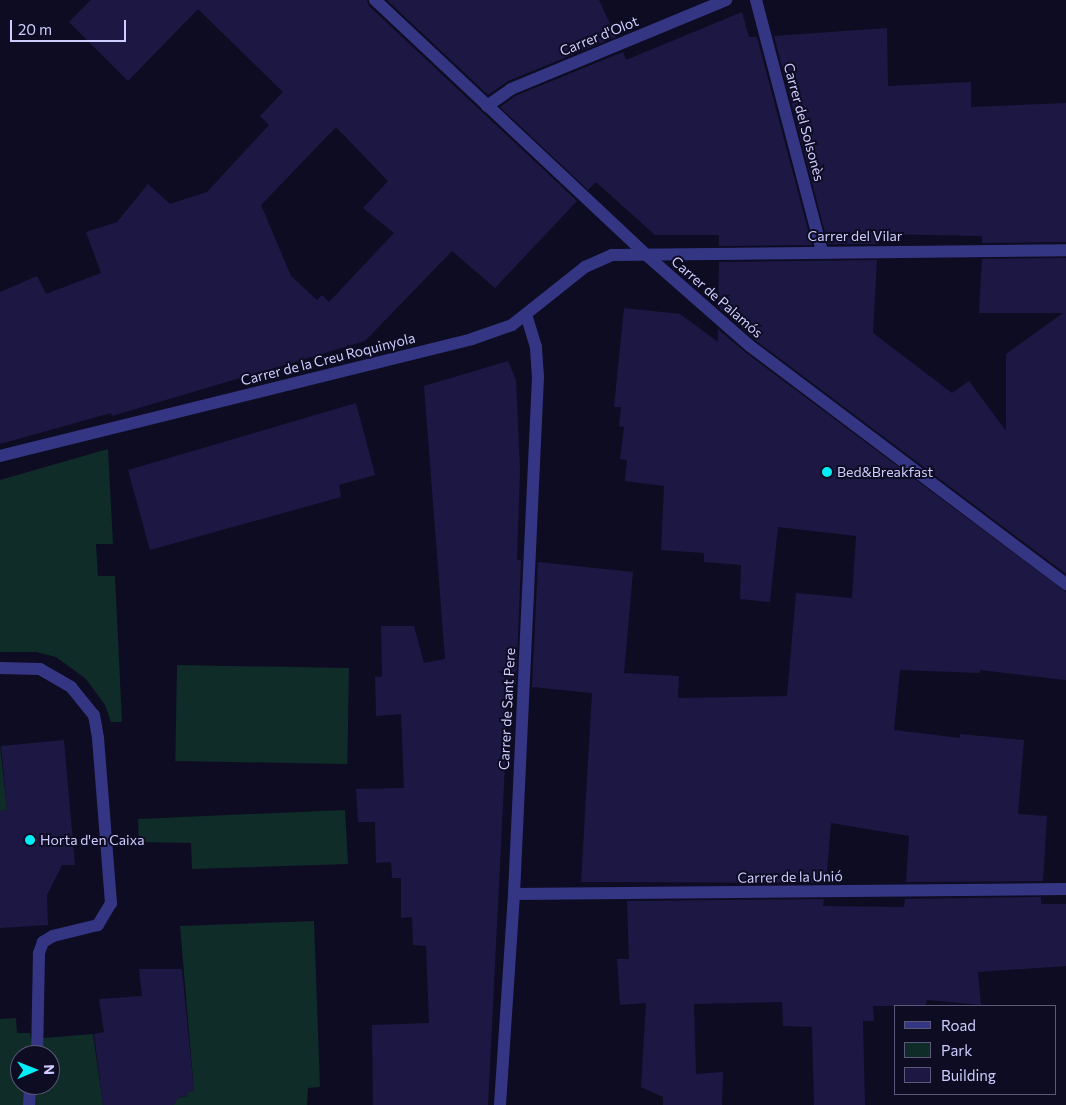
<!DOCTYPE html>
<meta charset="utf-8">
<style>
body{margin:0}
#map{position:relative;width:1066px;height:1105px;overflow:hidden;background:#0e0c22;font-family:Commissioner,sans-serif}
div>[style]{position:absolute}
.green>*{inset:0;background:#0f2c29;transform-origin:0 0}
.building>*{inset:0;background:#1d1744}
.minor>*{height:12px;margin:-6px;padding:0 6px;transform-origin:6px;border-radius:6px;background:#343684}
.dots>*{width:14px;height:14px;translate:-50% -50%;box-sizing:border-box;border:2px solid #0e0c22;border-radius:50%}
span{translate:-50% -50%;white-space:nowrap;text-align:center;line-height:1.15;-webkit-text-stroke:4px #0e0c22;paint-order:stroke}
.street-label{font-size:14px;color:#cfcdff}
.poi-label{font-size:14px;color:#cfcdff}
.left{translate:0 -50%;text-align:left}
.legend{position:absolute;left:894px;top:1005px;width:162px;height:90px;box-sizing:border-box;background:#0e0c22;border:1px solid #5b597a;margin:0;padding:6px 9px;list-style:none;font-size:15px;color:#cfcdff}
.legend li{display:flex;align-items:center;gap:10px;height:25px}
.legend b{width:25px;border:1px solid #5b597a}
.north{position:absolute;left:10px;top:1045px;width:50px;height:50px;box-sizing:border-box;background:#0e0c22;border:1px solid #5b597a;border-radius:50%;rotate:89deg;font-size:14px;font-weight:700;line-height:20px;text-align:center;color:#cfcdff}
.north::after{content:'';display:block;margin:auto;width:18px;height:22px;background:#00eef8;clip-path:polygon(50% 0,100% 100%,50% 72%,0 100%)}
.scale{position:absolute;left:10px;top:20px;width:116px;height:22px;box-sizing:border-box;border:2px solid #cfcdff;border-top:0;padding-left:6px;font-size:15px;line-height:18px;white-space:nowrap;color:#cfcdff;-webkit-text-stroke:4px #0e0c22;paint-order:stroke}
</style>
<div id="map">
<div class="green">
<div style="clip-path:polygon(108px 449px,113px 544px,96px 544px,98px 576px,115px 576px,122px 722px,111px 722px,105px 705px,86px 679px,56px 657px,36px 652px,0 652px,0 480px)"></div>
<div style="left:177px;top:665px;width:172px;height:96px;rotate:1deg"></div>
<div style="clip-path:polygon(0 746px,7px 810px,0 811px)"></div>
<div style="clip-path:polygon(345px 810px,348px 864px,192px 869px,191px 843px,139px 842px,138px 819px)"></div>
<div style="clip-path:polygon(314px 921px,320px 1087px,308px 1088px,307px 1105px,173px 1105px,177px 1098px,187px 1096px,187px 1092px,194px 1091px,180px 926px)"></div>
<div style="clip-path:polygon(evenodd,16px 1018px,17px 1033px,30px 1033px,31px 1039px,93px 1034px,103px 1105px,0 1105px,0 1019px,16px 1018px,20px 1055px,50px 1055px,50px 1085px,20px 1085px,20px 1055px)"></div>
</div>
<div class="building">
<div style="clip-path:polygon(evenodd,91px 0,367px 0,369px 6px,577px 201px,495px 288px,452px 251px,365px 341px,112px 416px,111px 413px,0 444px,0 292px,37px 276px,46px 294px,101px 273px,86px 232px,117px 222px,148px 184px,170px 204px,207px 192px,269px 125px,260px 116px,283px 92px,198px 9px,128px 81px,69px 22px,91px 0,336px 127px,388px 181px,363px 208px,394px 233px,329px 302px,322px 295px,317px 300px,291px 276px,261px 205px,336px 127px)"></div>
<div style="clip-path:polygon(387px 0,599px 0,616px 37px,508px 81px,488px 95px)"></div>
<div style="clip-path:polygon(742px 12px,749px 37px,757px 37px,812px 245px,719px 246px,719px 235px,655px 235px,596px 182px,588px 190px,500px 107px,515px 96px,623px 52px,626px 60px)"></div>
<div style="clip-path:polygon(887px 28px,888px 86px,971px 82px,971px 107px,1066px 103px,1066px 242px,982px 243px,982px 236px,879px 234px,878px 244px,828px 244px,774px 36px)"></div>
<div style="clip-path:polygon(1066px 258px,1066px 574px,755px 340px,718px 307px,719px 262px,877px 260px,873px 333px,952px 393px,969px 381px,1006px 431px,1006px 354px,1063px 313px,979px 313px,982px 259px)"></div>
<div style="clip-path:polygon(624px 308px,680px 314px,718px 342px,718px 329px,745px 352px,1066px 592px,1066px 680px,980px 670px,980px 673px,900px 670px,894px 730px,960px 738px,960px 734px,1024px 740px,1018px 814px,1047px 816px,1043px 881px,906px 882px,909px 836px,831px 823px,826px 883px,581px 882px,592px 693px,532px 687px,538px 562px,633px 572px,624px 673px,679px 676px,678px 698px,787px 696px,796px 593px,852px 598px,856px 536px,778px 527px,770px 602px,740px 599px,741px 565px,704px 562px,704px 553px,661px 550px,664px 486px,625px 481px,627px 460px,620px 459px,624px 427px,619px 426px,621px 407px,614px 407px)"></div>
<div style="clip-path:polygon(508px 361px,516px 380px,520px 470px,517px 560px,521px 560px,516px 685px,509px 685px,488px 1105px,373px 1105px,372px 1025px,429px 1023px,426px 946px,413px 945px,412px 917px,401px 918px,401px 878px,392px 878px,391px 862px,376px 863px,375px 822px,358px 822px,356px 789px,404px 788px,401px 714px,376px 716px,375px 677px,382px 677px,381px 626px,414px 626px,424px 663px,445px 659px,424px 386px)"></div>
<div style="clip-path:polygon(356px 403px,375px 475px,339px 485px,341px 497px,150px 550px,128px 470px)"></div>
<div style="clip-path:polygon(64px 740px,75px 865px,62px 865px,47px 895px,48px 925px,0 928px,0 811px,7px 810px,1px 746px)"></div>
<div style="clip-path:polygon(1041px 897px,1041px 904px,1066px 904px,1066px 966px,978px 972px,981px 1005px,927px 1000px,925px 1006px,873px 1006px,874px 1021px,863px 1021px,865px 1105px,814px 1105px,812px 1027px,783px 1026px,782px 1002px,694px 1004px,696px 1074px,723px 1072px,722px 1105px,663px 1105px,663px 1097px,641px 1087px,646px 1003px,620px 1005px,617px 959px,629px 959px,627px 901px,824px 899px,823px 906px,904px 907px,905px 899px)"></div>
<div style="clip-path:polygon(139px 969px,182px 969px,194px 1091px,187px 1092px,188px 1096px,179px 1097px,173px 1105px,103px 1105px,94px 1034px,104px 1032px,99px 999px,142px 996px)"></div>
</div>
<div class="minor">
<div style="left:375px;top:0;width:369px;rotate:43.2deg"></div>
<div style="left:644px;top:253px;width:141px;rotate:41.3deg"></div>
<div style="left:750px;top:346px;width:396px;rotate:37deg"></div>
<div style="left:756px;top:0;width:260px;rotate:75.3deg"></div>
<div style="left:487px;top:106px;width:29px;rotate:-35deg"></div>
<div style="left:511px;top:89px;width:233px;rotate:-22.5deg"></div>
<div style="left:0;top:456px;width:486px;rotate:-13.9deg"></div>
<div style="left:472px;top:339px;width:42px;rotate:-19.3deg"></div>
<div style="left:512px;top:325px;width:93px;rotate:-38.5deg"></div>
<div style="left:585px;top:267px;width:30px;rotate:-24deg"></div>
<div style="left:612px;top:255px;width:454px;rotate:-0.6deg"></div>
<div style="left:0;top:668px;width:40px;rotate:1.4deg"></div>
<div style="left:40px;top:669px;width:36px;rotate:30deg"></div>
<div style="left:71px;top:687px;width:36px;rotate:51deg"></div>
<div style="left:94px;top:715px;width:23px;rotate:80deg"></div>
<div style="left:98px;top:738px;width:166px;rotate:85.5deg"></div>
<div style="left:111px;top:903px;width:26px;rotate:121deg"></div>
<div style="left:98px;top:925px;width:46px;rotate:166.3deg"></div>
<div style="left:53px;top:936px;width:12px;rotate:149deg"></div>
<div style="left:43px;top:942px;width:12px;rotate:110deg"></div>
<div style="left:39px;top:953px;width:102px;rotate:91.1deg"></div>
<div style="left:514px;top:894px;width:552px;rotate:-0.52deg"></div>
<div style="left:29px;top:1105px;width:20px;rotate:-87deg"></div>
<div style="left:500px;top:1105px;width:211px;rotate:-86.2deg"></div>
<div style="left:514px;top:894px;width:518px;rotate:-87.34deg"></div>
<div style="left:538px;top:377px;width:30px;rotate:-94deg"></div>
<div style="left:536px;top:347px;width:34px;rotate:-107deg"></div>
</div>
<div class="dots">
<div style="left:827px;top:472px;background:#00eef8"></div>
<div style="left:30px;top:840px;background:#00eef8"></div>
</div>
<div class="street-label">
<span style="left:599px;top:36px;rotate:-22deg">Carrer d'Olot</span>
<span style="left:804px;top:122px;rotate:75deg">Carrer del Solsonès</span>
<span style="left:855px;top:236px">Carrer del Vilar</span>
<span style="left:717px;top:297px;rotate:41deg">Carrer de Palamós</span>
<span style="left:328px;top:359px;rotate:-14deg">Carrer de la Creu Roquinyola</span>
<span style="left:507px;top:709px;rotate:-87deg">Carrer de Sant Pere</span>
<span style="left:790px;top:877px;rotate:-1deg">Carrer de la Unió</span>
</div>
<div class="poi-label">
<span class="left" style="left:837px;top:472px">Bed&amp;Breakfast</span>
<span class="left" style="left:40px;top:840px">Horta d'en Caixa</span>
</div>
<ul class="legend">
<li><b style="height:6px;background:#343684"></b>Road</li>
<li><b style="height:14px;background:#0f2c29"></b>Park</li>
<li><b style="height:14px;background:#1d1744"></b>Building</li>
</ul>
<div class="north">N</div>
<div class="scale">20 m</div>
</div>
